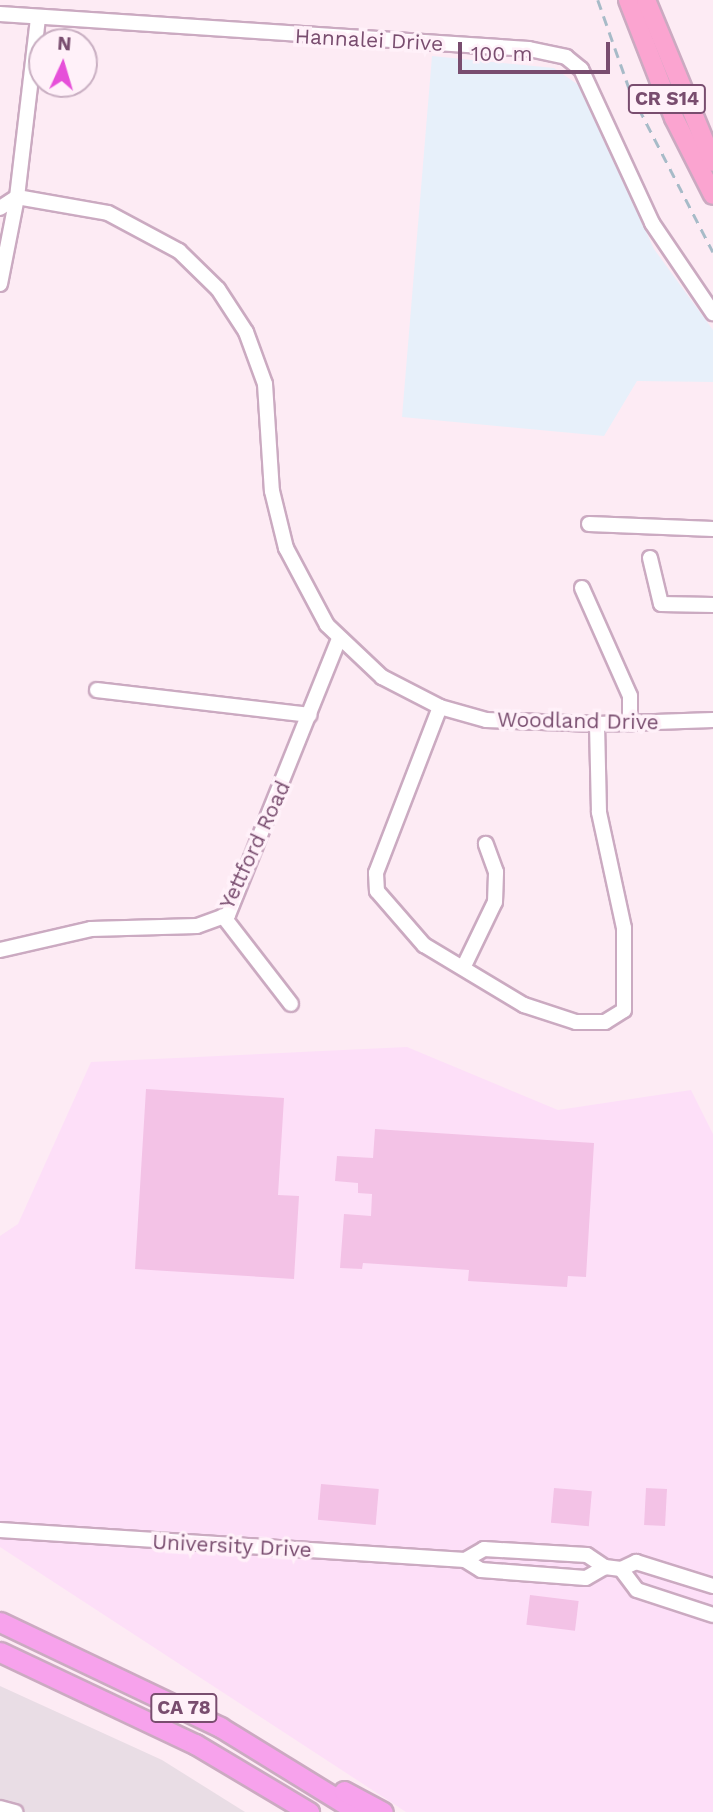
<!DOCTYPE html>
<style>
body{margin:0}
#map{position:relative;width:713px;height:1812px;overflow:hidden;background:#fdebf4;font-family:"Work Sans",sans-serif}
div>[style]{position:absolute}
.commercial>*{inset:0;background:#fddff8}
.industrial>*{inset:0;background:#e9dde5}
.education>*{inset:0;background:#e7f0fa}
.building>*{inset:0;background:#f3c2e6;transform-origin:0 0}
.roads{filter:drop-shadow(2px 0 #cbaac1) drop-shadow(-2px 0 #cbaac1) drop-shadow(0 2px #cbaac1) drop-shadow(0 -2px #cbaac1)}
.minor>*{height:14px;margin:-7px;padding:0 7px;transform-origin:7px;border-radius:7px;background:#fff}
.major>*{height:18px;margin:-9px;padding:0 9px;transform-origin:9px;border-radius:9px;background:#fba4d0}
.highway>*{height:19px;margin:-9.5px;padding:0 9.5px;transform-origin:9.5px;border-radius:9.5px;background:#f7a2ec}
.rail>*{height:2.5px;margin-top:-1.25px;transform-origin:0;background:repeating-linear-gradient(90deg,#a7bbc8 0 10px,transparent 0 17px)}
span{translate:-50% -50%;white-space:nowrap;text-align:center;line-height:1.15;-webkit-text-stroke:7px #fff1f9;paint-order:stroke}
.shield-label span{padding:2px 5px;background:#fff1f9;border:2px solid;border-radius:5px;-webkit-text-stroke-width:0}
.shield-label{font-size:19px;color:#794d6f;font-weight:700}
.street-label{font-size:21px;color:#794d6f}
.north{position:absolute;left:28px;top:28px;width:70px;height:70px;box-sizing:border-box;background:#fff1f9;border:2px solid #c9afc2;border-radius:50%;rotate:4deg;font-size:19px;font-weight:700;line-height:28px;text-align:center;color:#794d6f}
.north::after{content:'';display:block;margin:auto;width:24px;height:32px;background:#e650d9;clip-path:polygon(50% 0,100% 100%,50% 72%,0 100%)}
.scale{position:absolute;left:458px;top:42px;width:152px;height:32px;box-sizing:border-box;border:4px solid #794d6f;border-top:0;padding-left:9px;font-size:21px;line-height:24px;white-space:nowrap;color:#794d6f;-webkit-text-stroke:5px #fff1f9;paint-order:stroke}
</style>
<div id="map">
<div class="commercial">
<div style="clip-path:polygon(407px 1047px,558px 1110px,691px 1090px,713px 1134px,713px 1812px,406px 1812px,0 1547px,0 1236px,18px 1224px,91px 1062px)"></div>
</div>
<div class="industrial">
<div style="clip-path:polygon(0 1686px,162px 1760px,245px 1812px,0 1812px)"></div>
</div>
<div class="education">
<div style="clip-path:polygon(432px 56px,554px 68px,580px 86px,654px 249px,713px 330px,713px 382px,637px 381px,604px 436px,402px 417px)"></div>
</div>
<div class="building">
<div style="clip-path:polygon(146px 1089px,284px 1098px,278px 1195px,299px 1196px,294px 1279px,135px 1269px)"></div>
<div style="clip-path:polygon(375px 1129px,594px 1143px,586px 1277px,568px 1276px,567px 1287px,468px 1281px,469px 1270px,363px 1263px,362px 1269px,340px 1268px,344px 1214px,371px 1216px,372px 1194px,358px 1193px,358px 1183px,335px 1181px,337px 1156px,373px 1158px)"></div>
<div style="left:321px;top:1484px;width:58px;height:36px;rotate:5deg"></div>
<div style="left:554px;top:1488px;width:38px;height:35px;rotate:5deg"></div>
<div style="left:646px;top:1488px;width:21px;height:37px;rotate:3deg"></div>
<div style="left:530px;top:1595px;width:49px;height:30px;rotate:7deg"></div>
</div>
<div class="roads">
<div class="minor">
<div style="left:0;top:14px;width:530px;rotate:3.79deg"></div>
<div style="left:529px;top:49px;width:38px;rotate:12deg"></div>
<div style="left:566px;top:57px;width:19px;rotate:39deg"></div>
<div style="left:581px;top:69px;width:170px;rotate:65.2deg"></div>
<div style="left:652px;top:223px;width:109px;rotate:55.9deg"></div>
<div style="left:0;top:208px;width:20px;rotate:-33deg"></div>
<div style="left:17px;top:197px;width:92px;rotate:10deg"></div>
<div style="left:108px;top:213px;width:81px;rotate:28.2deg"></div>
<div style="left:179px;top:251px;width:54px;rotate:44.3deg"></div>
<div style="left:218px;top:289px;width:51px;rotate:56.9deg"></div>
<div style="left:246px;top:332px;width:55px;rotate:69.9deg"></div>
<div style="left:265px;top:384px;width:107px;rotate:86.3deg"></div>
<div style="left:272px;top:491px;width:59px;rotate:76.2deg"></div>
<div style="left:286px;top:548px;width:87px;rotate:62deg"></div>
<div style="left:327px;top:625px;width:76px;rotate:43.4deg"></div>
<div style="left:382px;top:677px;width:65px;rotate:27.3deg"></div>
<div style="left:440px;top:707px;width:48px;rotate:15.8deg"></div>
<div style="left:486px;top:720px;width:111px;rotate:2.1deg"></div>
<div style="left:597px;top:724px;width:116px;rotate:-2deg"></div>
<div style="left:0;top:284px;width:89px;rotate:-78.9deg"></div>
<div style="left:17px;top:197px;width:181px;rotate:-83.3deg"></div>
<div style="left:589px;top:524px;width:124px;rotate:2.3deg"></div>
<div style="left:650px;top:558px;width:47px;rotate:76.6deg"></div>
<div style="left:661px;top:604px;width:52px;rotate:1.1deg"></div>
<div style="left:582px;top:588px;width:118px;rotate:66deg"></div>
<div style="left:630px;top:696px;width:28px;rotate:90deg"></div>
<div style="left:97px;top:690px;width:214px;rotate:6.7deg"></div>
<div style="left:440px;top:707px;width:178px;rotate:111.1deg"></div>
<div style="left:376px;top:873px;width:18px;rotate:87deg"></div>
<div style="left:377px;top:891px;width:72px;rotate:49deg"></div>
<div style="left:424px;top:945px;width:117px;rotate:31deg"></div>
<div style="left:524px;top:1005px;width:55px;rotate:18.1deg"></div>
<div style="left:576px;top:1022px;width:29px"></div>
<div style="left:605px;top:1022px;width:22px;rotate:-32deg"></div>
<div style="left:624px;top:1010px;width:82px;rotate:-90deg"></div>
<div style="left:624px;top:928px;width:119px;rotate:-102.2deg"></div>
<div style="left:599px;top:812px;width:88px;rotate:-91.3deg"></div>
<div style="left:223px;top:916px;width:111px;rotate:52.3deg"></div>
<div style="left:0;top:950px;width:93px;rotate:-13deg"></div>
<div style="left:91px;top:929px;width:106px;rotate:-1.6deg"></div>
<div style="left:197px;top:926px;width:33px;rotate:-20deg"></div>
<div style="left:228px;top:915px;width:297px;rotate:-68.1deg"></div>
<div style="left:464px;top:966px;width:71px;rotate:-64.2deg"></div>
<div style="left:495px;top:902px;width:30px;rotate:-88deg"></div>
<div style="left:496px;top:872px;width:30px;rotate:-110deg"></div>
<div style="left:0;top:1530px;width:466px;rotate:3.7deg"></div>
<div style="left:465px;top:1560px;width:19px;rotate:32deg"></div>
<div style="left:481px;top:1570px;width:105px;rotate:4.4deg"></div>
<div style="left:586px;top:1578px;width:22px;rotate:-30deg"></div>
<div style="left:465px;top:1560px;width:22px;rotate:-30deg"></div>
<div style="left:484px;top:1549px;width:103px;rotate:3.3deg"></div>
<div style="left:587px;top:1555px;width:22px;rotate:34deg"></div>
<div style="left:605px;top:1567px;width:16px;rotate:7deg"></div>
<div style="left:621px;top:1569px;width:17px;rotate:-25deg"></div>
<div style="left:636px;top:1562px;width:81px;rotate:17.3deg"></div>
<div style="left:621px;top:1569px;width:26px;rotate:53deg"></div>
<div style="left:637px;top:1590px;width:80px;rotate:18.2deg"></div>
<div style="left:0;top:1808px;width:16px;rotate:15deg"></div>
</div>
<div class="major">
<div style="left:628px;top:0;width:127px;rotate:68.7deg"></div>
<div style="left:674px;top:118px;width:86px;rotate:63.1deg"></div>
<div style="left:646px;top:0;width:175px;rotate:67.5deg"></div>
</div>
<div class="highway">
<div style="left:0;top:1622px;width:244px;rotate:25.5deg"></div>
<div style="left:220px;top:1727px;width:162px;rotate:31.6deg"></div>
<div style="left:0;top:1652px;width:216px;rotate:25.3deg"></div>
<div style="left:195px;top:1744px;width:133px;rotate:30.8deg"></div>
<div style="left:344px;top:1791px;width:44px;rotate:28.3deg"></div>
</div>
</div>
<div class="rail">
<div style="left:598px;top:0;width:99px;rotate:70.5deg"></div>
<div style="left:631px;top:93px;width:179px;rotate:62.7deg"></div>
</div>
<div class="shield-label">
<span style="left:667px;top:99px">CR S14</span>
<span style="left:184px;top:1708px">CA 78</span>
</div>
<div class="street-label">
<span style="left:369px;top:40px;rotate:3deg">Hannalei Drive</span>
<span style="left:578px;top:721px;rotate:1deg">Woodland Drive</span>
<span style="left:255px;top:845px;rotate:-65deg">Yettford Road</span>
<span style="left:232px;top:1546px;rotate:3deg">University Drive</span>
</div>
<div class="north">N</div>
<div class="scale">100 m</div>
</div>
